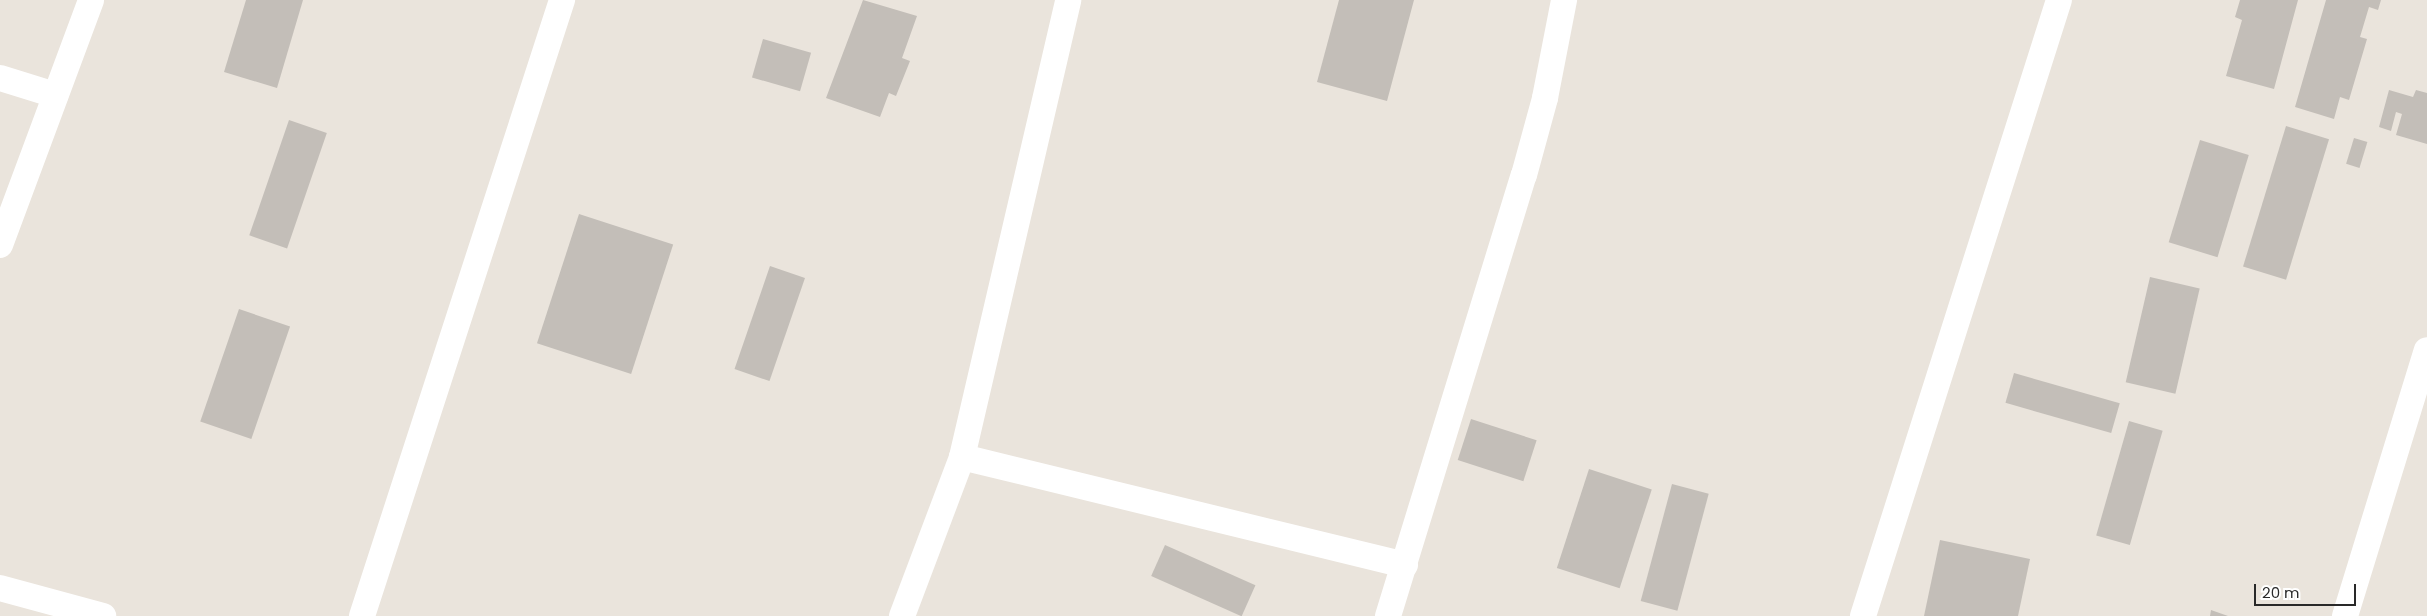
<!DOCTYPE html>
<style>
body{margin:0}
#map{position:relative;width:2427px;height:616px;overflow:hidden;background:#eae4dc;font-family:Poppins,sans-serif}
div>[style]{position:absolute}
.building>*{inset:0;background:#c3beb8;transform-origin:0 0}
.minor>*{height:26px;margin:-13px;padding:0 13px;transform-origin:13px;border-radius:13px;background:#fff}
span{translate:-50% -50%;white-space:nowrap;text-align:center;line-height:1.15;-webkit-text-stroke:4.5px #fff;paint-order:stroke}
.scale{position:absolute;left:2254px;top:584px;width:102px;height:22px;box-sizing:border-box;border:2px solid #292929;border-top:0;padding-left:6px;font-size:15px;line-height:18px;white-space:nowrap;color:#292929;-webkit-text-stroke:4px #fff;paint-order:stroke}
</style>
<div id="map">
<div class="building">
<div style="clip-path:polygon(246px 0,303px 0,277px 88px,224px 72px)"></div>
<div style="clip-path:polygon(863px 0,917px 16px,902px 58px,910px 61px,896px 96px,889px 93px,880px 117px,826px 98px)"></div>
<div style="clip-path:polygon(1339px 0,1414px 0,1387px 101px,1317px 82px)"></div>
<div style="clip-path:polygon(2240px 0,2298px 0,2274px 89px,2226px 76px,2242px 20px,2235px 17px)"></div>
<div style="clip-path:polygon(2326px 0,2381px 0,2378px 10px,2369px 7px,2360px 37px,2367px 39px,2349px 100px,2340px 97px,2334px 119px,2295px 107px)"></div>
<div style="left:763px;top:39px;width:50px;height:40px;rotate:16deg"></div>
<div style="clip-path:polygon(2389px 90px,2413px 97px,2416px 90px,2427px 93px,2427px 144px,2396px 135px,2402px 114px,2396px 112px,2391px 131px,2379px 127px)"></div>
<div style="left:289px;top:120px;width:40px;height:122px;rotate:19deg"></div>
<div style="left:2286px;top:126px;width:45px;height:147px;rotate:17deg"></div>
<div style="left:2354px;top:138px;width:14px;height:27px;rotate:17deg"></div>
<div style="left:2200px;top:140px;width:51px;height:107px;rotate:17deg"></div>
<div style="left:579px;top:214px;width:99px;height:136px;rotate:18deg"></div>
<div style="left:770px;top:266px;width:37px;height:109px;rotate:19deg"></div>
<div style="left:2150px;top:277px;width:51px;height:108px;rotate:13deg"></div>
<div style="left:239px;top:309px;width:54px;height:119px;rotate:19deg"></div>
<div style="left:2014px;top:373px;width:110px;height:31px;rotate:16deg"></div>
<div style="left:1471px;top:419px;width:69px;height:43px;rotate:18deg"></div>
<div style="left:2129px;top:421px;width:35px;height:119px;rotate:16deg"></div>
<div style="left:1589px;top:469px;width:66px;height:104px;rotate:18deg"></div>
<div style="left:1672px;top:484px;width:38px;height:121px;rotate:15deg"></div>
<div style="clip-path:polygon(1940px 540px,2030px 559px,2018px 616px,1924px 616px)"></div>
<div style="left:1165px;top:545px;width:99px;height:34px;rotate:24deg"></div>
<div style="clip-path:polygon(2211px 610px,2228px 616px,2210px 616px)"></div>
</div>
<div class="minor">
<div style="left:0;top:78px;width:58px;rotate:17.2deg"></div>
<div style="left:0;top:245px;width:261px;rotate:-69.6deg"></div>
<div style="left:962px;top:457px;width:456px;rotate:13.7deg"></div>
<div style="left:0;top:588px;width:107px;rotate:15.2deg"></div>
<div style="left:362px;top:616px;width:648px;rotate:-72.01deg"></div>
<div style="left:902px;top:616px;width:170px;rotate:-69.3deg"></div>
<div style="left:962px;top:457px;width:469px;rotate:-76.9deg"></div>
<div style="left:1388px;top:616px;width:461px;rotate:-72.9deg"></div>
<div style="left:1524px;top:175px;width:80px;rotate:-74.7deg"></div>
<div style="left:1545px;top:98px;width:100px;rotate:-79deg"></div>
<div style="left:1863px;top:616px;width:646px;rotate:-72.35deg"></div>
<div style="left:2345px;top:616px;width:278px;rotate:-72.9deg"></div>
</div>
<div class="scale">20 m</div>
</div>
